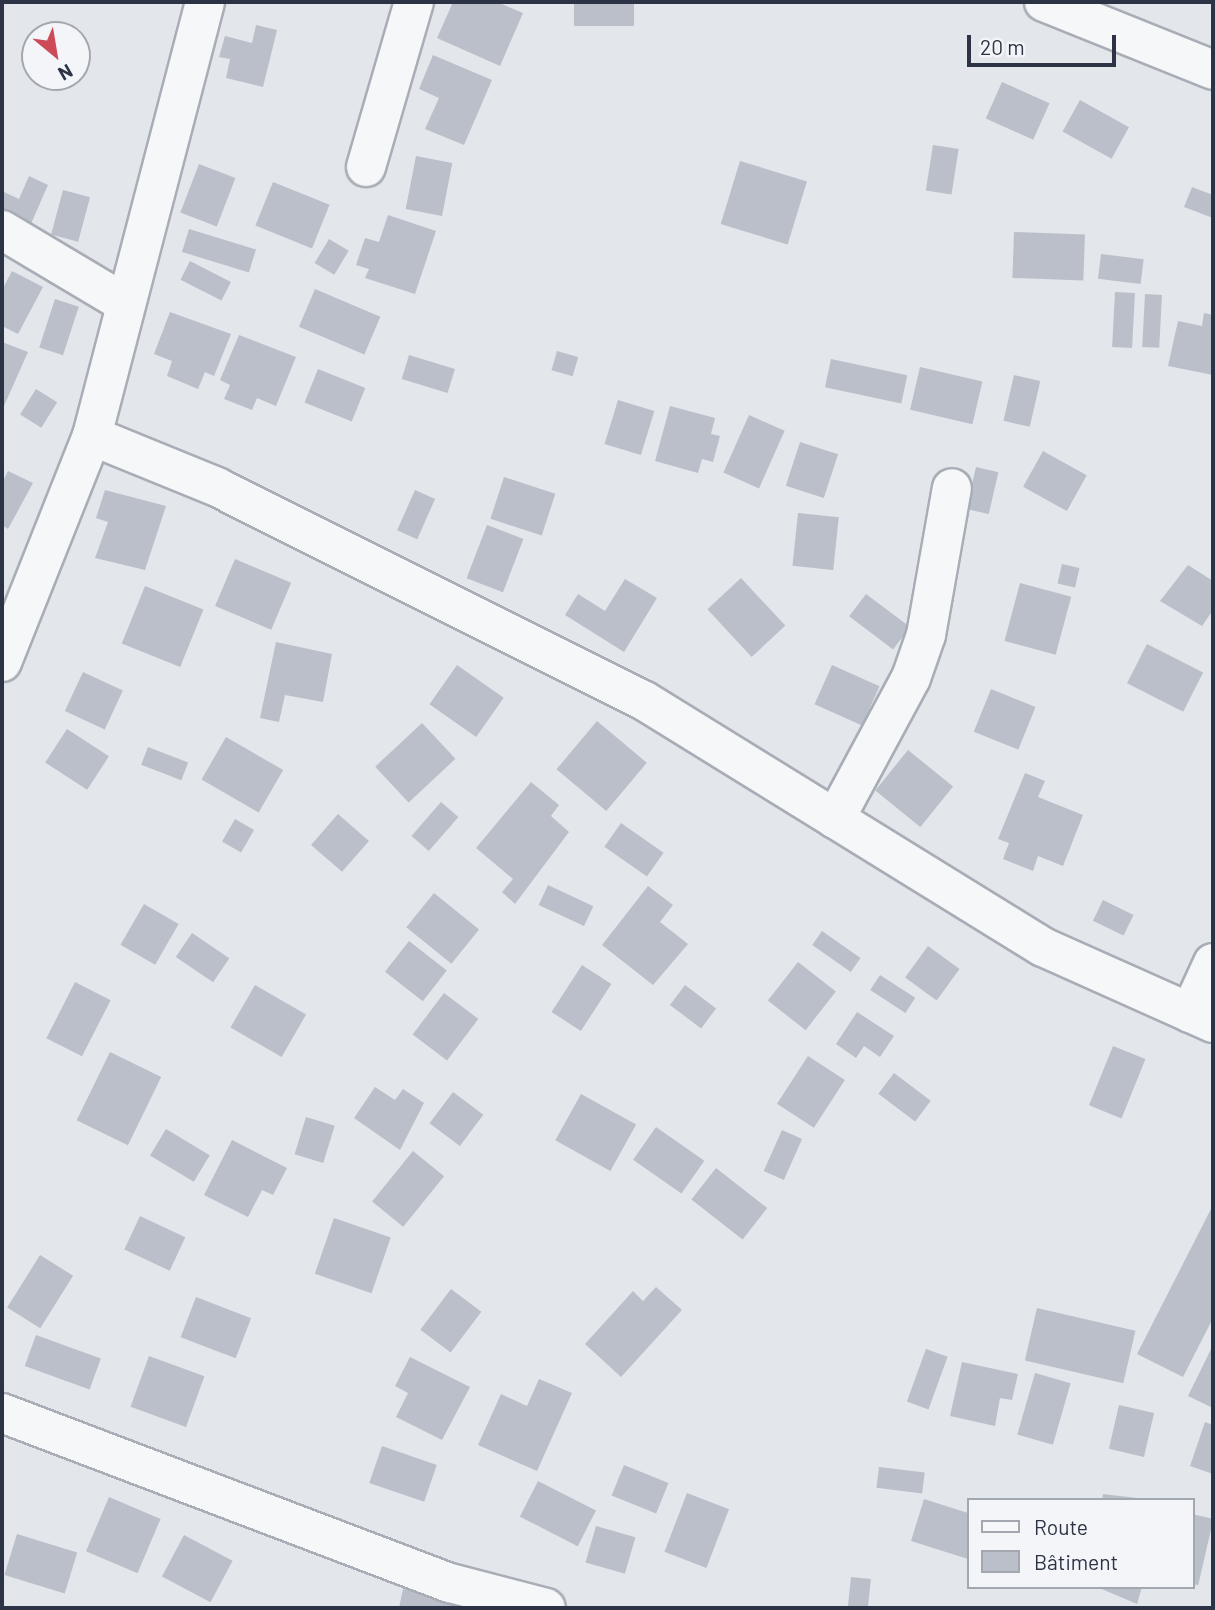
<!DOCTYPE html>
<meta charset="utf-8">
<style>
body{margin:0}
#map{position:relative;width:1215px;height:1610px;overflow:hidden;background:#e3e6eb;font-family:Barlow,sans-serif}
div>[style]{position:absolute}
.building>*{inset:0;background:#bbbfc9;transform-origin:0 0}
.roads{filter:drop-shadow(2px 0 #a8adb6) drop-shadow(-2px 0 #a8adb6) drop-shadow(0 2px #a8adb6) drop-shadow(0 -2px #a8adb6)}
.street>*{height:38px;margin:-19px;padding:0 19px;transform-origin:19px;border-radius:19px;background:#f6f7f9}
span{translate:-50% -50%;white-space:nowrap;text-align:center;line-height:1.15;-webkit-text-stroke:7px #f3f5f8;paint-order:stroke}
.frame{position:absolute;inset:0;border:4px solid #2b3344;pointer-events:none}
.legend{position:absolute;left:967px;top:1498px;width:228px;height:91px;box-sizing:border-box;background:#f3f5f8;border:2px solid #a3a7b0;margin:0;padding:9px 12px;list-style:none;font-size:21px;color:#2b3344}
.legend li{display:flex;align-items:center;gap:14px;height:35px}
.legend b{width:35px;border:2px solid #a3a7b0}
.north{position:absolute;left:21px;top:21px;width:70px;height:70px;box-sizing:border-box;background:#f3f5f8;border:2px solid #a3a7b0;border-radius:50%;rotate:150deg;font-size:19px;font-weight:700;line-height:28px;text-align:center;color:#2b3344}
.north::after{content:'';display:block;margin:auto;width:24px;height:32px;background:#cd4b58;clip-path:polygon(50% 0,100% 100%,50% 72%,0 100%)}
.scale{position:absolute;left:967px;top:35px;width:149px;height:32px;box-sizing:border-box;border:4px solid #2b3344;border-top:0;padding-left:9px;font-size:21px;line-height:24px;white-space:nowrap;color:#2b3344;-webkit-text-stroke:5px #f3f5f8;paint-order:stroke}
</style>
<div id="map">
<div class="building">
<div style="clip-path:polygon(453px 2px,497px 2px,523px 13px,500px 66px,437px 38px)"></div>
<div style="left:574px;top:2px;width:60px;height:24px"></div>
<div style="clip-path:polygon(256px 25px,277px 30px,263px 87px,226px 78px,230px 59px,219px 57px,225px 36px,252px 43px)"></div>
<div style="clip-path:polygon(433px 55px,492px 80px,464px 145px,425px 129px,439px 98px,419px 89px)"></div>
<div style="left:1002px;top:82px;width:52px;height:40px;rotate:24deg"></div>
<div style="left:1080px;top:100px;width:56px;height:36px;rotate:29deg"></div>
<div style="left:933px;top:145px;width:26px;height:46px;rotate:9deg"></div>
<div style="left:416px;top:156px;width:37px;height:54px;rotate:11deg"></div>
<div style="left:740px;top:161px;width:70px;height:66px;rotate:17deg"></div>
<div style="left:199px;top:164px;width:39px;height:52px;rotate:21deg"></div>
<div style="clip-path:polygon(29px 176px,48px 185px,30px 226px,2px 214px,4px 192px,19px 199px)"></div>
<div style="left:273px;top:182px;width:61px;height:47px;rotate:22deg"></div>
<div style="clip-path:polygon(1192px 187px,1213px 195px,1213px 218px,1184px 207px)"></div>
<div style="left:63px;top:190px;width:28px;height:46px;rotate:15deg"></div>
<div style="clip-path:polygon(388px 215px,436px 231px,415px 294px,365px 278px,369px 269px,356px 265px,365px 238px,379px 242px)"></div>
<div style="left:189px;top:229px;width:70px;height:24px;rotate:17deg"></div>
<div style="left:1014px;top:232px;width:71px;height:46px;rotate:2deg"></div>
<div style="left:329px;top:239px;width:23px;height:28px;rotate:31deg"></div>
<div style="left:1101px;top:254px;width:43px;height:25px;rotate:7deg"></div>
<div style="left:190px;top:261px;width:46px;height:21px;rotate:27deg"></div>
<div style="clip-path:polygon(12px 271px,43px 287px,18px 334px,2px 326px,2px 290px)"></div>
<div style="left:315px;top:289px;width:71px;height:41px;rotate:23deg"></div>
<div style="left:1115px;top:292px;width:20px;height:55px;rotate:3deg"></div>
<div style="left:1145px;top:294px;width:17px;height:53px;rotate:3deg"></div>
<div style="left:55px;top:299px;width:25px;height:51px;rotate:18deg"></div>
<div style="clip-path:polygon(170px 312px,231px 334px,214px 376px,205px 372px,198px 389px,167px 376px,172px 361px,154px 354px)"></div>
<div style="clip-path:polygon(1204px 313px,1213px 315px,1213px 375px,1168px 366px,1178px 321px,1202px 326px)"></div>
<div style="clip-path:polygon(239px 335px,296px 357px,276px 406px,257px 398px,252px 410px,224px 399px,230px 385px,220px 380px)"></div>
<div style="clip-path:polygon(2px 342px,28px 352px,4px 406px,2px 405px)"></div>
<div style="left:557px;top:351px;width:22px;height:20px;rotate:16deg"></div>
<div style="left:409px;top:355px;width:48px;height:25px;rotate:17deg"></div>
<div style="left:831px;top:359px;width:78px;height:29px;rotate:12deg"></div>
<div style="left:920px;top:367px;width:64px;height:44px;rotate:13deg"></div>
<div style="left:318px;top:369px;width:51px;height:36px;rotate:22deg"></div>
<div style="left:1014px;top:375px;width:27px;height:47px;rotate:13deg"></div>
<div style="left:36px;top:389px;width:25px;height:30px;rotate:32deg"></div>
<div style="left:618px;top:400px;width:38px;height:46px;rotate:17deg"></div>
<div style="clip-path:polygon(670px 406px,715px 418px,711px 434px,720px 436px,713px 462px,702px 459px,698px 473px,655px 461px)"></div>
<div style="left:749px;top:415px;width:39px;height:63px;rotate:24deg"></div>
<div style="left:800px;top:442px;width:40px;height:46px;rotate:18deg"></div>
<div style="left:1043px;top:451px;width:50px;height:41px;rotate:29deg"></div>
<div style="left:976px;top:467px;width:23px;height:43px;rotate:13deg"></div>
<div style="clip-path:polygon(8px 471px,33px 483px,8px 529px,2px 525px,2px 483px)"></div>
<div style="left:504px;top:477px;width:54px;height:44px;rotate:18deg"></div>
<div style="clip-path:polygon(105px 490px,166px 506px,145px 570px,95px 558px,108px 522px,96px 518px)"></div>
<div style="left:415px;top:490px;width:22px;height:44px;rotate:24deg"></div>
<div style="left:798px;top:513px;width:41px;height:53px;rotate:6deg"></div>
<div style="left:487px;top:525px;width:39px;height:57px;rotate:21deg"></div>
<div style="left:235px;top:559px;width:61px;height:51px;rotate:23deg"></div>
<div style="left:1062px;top:564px;width:18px;height:20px;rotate:13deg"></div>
<div style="clip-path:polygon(1188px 565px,1213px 581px,1213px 610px,1202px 626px,1160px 601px)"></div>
<div style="left:741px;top:578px;width:65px;height:46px;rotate:47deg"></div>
<div style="clip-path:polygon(625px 579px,657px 598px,624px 652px,565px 615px,578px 594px,605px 611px)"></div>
<div style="left:1020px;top:583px;width:53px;height:60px;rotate:15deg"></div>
<div style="left:145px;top:586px;width:63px;height:62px;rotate:22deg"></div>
<div style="left:866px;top:594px;width:55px;height:28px;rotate:37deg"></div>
<div style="clip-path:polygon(276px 642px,332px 654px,323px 702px,285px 695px,279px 722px,260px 718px)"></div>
<div style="left:1147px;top:644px;width:63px;height:44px;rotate:27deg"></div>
<div style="left:457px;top:665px;width:57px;height:48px;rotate:35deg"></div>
<div style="left:832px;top:665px;width:52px;height:43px;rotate:24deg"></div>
<div style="left:83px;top:672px;width:44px;height:43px;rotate:25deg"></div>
<div style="left:991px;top:689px;width:48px;height:46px;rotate:22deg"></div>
<div style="left:597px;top:721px;width:65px;height:63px;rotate:40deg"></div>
<div style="left:422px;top:723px;width:49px;height:64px;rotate:47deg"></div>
<div style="left:67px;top:729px;width:50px;height:40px;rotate:33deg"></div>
<div style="left:226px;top:737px;width:66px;height:49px;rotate:30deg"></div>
<div style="left:148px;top:747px;width:43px;height:19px;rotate:21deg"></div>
<div style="left:908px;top:750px;width:58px;height:52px;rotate:39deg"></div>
<div style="clip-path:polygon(1025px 773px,1045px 781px,1038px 797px,1083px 815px,1063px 866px,1038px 856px,1033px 871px,1003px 859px,1009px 843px,998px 839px)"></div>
<div style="clip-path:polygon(531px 782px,559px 805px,551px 816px,569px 832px,515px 904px,502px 892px,513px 879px,476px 848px)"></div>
<div style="left:441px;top:802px;width:23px;height:45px;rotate:41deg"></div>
<div style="left:338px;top:814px;width:41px;height:41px;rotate:41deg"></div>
<div style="left:235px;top:819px;width:22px;height:26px;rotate:30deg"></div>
<div style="left:621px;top:823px;width:52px;height:29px;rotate:35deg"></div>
<div style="left:548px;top:885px;width:50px;height:22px;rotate:25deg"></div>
<div style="clip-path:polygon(648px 886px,673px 905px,660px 922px,688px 944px,653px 985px,602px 945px)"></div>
<div style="left:434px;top:893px;width:58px;height:44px;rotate:39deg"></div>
<div style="left:1103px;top:900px;width:34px;height:23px;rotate:26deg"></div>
<div style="left:144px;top:904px;width:40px;height:47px;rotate:30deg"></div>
<div style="left:822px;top:931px;width:47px;height:17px;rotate:35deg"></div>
<div style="left:192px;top:933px;width:45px;height:29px;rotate:34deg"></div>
<div style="left:409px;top:941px;width:48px;height:39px;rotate:38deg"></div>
<div style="left:928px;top:946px;width:39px;height:39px;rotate:36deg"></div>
<div style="left:798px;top:962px;width:48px;height:49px;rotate:38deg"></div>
<div style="left:582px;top:965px;width:35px;height:56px;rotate:33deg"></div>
<div style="left:880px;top:975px;width:42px;height:18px;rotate:33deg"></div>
<div style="left:75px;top:982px;width:40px;height:63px;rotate:27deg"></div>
<div style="left:255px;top:985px;width:59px;height:49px;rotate:30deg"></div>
<div style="left:685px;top:985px;width:39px;height:25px;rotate:37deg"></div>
<div style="left:444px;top:993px;width:43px;height:52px;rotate:37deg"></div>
<div style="clip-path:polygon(857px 1012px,894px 1036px,880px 1057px,864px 1046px,856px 1058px,836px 1044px)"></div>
<div style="left:1113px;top:1046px;width:35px;height:64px;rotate:22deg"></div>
<div style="left:110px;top:1052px;width:57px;height:76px;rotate:26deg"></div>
<div style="left:808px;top:1056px;width:44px;height:57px;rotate:33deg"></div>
<div style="left:894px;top:1073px;width:46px;height:26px;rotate:37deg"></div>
<div style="clip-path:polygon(375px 1087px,395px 1100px,403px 1089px,424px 1103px,400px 1150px,354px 1118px)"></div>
<div style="left:453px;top:1092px;width:38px;height:39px;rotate:37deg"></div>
<div style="left:581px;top:1094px;width:63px;height:53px;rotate:29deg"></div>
<div style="left:306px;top:1117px;width:30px;height:39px;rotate:17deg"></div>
<div style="left:656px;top:1127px;width:59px;height:40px;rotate:35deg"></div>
<div style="left:166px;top:1129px;width:51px;height:31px;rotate:31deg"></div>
<div style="left:782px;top:1130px;width:22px;height:45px;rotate:24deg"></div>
<div style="clip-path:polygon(232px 1140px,287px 1168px,273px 1195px,262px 1190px,248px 1217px,204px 1195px)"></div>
<div style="left:413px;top:1151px;width:40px;height:65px;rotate:39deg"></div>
<div style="left:716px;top:1168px;width:65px;height:40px;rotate:38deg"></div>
<div style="clip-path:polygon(1213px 1205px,1213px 1318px,1183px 1377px,1137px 1354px)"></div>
<div style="left:140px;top:1216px;width:50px;height:37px;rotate:25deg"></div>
<div style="left:334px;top:1218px;width:60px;height:59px;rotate:19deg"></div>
<div style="left:40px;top:1255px;width:39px;height:62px;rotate:32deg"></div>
<div style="clip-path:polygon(656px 1287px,682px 1310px,621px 1377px,585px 1344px,633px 1291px,643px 1301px)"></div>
<div style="left:451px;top:1289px;width:38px;height:51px;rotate:37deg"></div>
<div style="left:196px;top:1297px;width:59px;height:43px;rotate:21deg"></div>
<div style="left:1037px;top:1308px;width:101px;height:54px;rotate:13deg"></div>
<div style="left:36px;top:1335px;width:69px;height:33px;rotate:20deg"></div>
<div style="clip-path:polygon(1213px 1345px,1213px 1408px,1188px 1396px)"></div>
<div style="left:926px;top:1349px;width:23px;height:56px;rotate:20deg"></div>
<div style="left:149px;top:1356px;width:59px;height:54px;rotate:20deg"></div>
<div style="clip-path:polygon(410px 1357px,470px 1387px,442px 1440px,396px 1417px,408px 1393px,395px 1386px)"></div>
<div style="clip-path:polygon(962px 1362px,1018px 1374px,1012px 1400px,1000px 1398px,995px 1426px,950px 1416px)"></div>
<div style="left:1035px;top:1373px;width:37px;height:64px;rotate:16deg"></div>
<div style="clip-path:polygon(539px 1379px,572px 1393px,537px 1471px,478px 1445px,501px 1394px,527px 1406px)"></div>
<div style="left:1119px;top:1405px;width:36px;height:45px;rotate:13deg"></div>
<div style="clip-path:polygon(1205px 1422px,1213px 1425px,1213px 1474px,1190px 1466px)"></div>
<div style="left:382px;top:1446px;width:58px;height:39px;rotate:19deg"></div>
<div style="left:624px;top:1465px;width:48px;height:33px;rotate:22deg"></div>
<div style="left:879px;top:1467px;width:46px;height:21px;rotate:7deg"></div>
<div style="left:538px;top:1481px;width:65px;height:40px;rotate:27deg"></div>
<div style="left:687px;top:1493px;width:45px;height:63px;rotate:21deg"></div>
<div style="clip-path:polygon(1103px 1494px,1137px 1498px,1137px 1500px,1102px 1500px)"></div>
<div style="left:109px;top:1497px;width:56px;height:59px;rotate:23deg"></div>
<div style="clip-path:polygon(924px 1499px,968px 1513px,968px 1559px,911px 1541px)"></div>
<div style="left:1192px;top:1514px;width:22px;height:68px;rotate:13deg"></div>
<div style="left:596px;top:1526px;width:41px;height:38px;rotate:16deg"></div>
<div style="left:17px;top:1534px;width:63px;height:43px;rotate:17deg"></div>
<div style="left:184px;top:1535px;width:55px;height:47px;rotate:28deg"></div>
<div style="left:851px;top:1577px;width:20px;height:31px;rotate:6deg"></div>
<div style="clip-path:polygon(1097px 1587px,1142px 1587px,1137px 1604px)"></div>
<div style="clip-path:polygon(403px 1589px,458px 1598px,456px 1608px,399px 1608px)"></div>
</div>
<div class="roads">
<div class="street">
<div style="left:1044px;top:2px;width:182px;rotate:21.9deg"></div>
<div style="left:366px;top:167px;width:172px;rotate:-73.8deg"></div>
<div style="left:2px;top:230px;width:144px;rotate:30.8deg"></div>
<div style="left:92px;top:436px;width:135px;rotate:22.2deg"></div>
<div style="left:217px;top:487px;width:476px;rotate:26.6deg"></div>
<div style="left:643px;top:700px;width:470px;rotate:31.7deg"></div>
<div style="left:1043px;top:947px;width:186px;rotate:24.1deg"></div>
<div style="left:2px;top:662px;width:243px;rotate:-68.3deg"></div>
<div style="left:92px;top:436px;width:448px;rotate:-75.4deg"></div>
<div style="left:835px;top:819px;width:160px;rotate:-61.7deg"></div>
<div style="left:911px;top:678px;width:46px;rotate:-70.8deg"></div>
<div style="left:926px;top:635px;width:149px;rotate:-80deg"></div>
<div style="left:1190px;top:1013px;width:55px;rotate:-65.3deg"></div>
<div style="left:2px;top:1413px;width:479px;rotate:20.8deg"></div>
<div style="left:450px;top:1583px;width:99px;rotate:14.6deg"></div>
</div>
</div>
<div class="frame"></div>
<ul class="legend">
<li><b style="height:9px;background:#f6f7f9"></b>Route</li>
<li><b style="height:19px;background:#bbbfc9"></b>Bâtiment</li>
</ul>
<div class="north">N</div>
<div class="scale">20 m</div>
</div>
